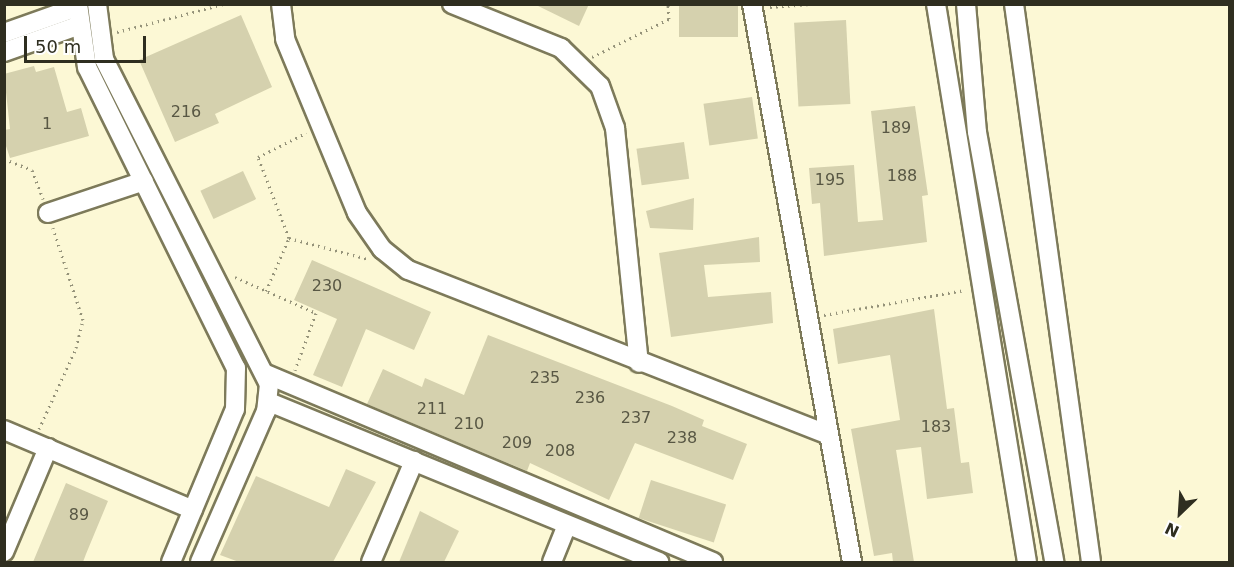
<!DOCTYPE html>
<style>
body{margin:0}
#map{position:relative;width:1234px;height:567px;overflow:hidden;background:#fcf8d5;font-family:"DejaVu Sans",sans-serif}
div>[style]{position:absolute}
.building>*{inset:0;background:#d5d1ae;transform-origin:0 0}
.path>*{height:3px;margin-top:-1.5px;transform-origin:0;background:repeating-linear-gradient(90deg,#949279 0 1.5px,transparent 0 6px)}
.roads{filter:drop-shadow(2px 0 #7d7a5a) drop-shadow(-2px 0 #7d7a5a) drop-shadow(0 2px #7d7a5a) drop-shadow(0 -2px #7d7a5a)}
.minor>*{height:18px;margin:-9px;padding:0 9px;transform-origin:9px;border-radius:9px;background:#fff}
span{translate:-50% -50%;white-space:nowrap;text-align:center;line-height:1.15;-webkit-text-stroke:6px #fff;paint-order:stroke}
.number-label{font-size:16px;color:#585744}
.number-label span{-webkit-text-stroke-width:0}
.frame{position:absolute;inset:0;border:6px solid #2f2e20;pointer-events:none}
.north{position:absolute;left:1150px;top:483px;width:60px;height:60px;-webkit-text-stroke:4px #fff;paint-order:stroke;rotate:205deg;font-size:16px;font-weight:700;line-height:24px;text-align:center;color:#2f2e20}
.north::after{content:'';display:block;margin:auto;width:21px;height:27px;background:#2f2e20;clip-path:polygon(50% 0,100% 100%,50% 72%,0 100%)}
.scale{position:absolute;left:24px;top:36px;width:122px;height:27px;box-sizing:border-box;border:3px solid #2f2e20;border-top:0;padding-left:8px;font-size:18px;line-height:21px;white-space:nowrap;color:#2f2e20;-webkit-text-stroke:4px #fff;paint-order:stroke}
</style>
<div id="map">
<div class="building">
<div style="clip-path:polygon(534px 4px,589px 4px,579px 26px)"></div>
<div style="left:679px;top:4px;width:59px;height:33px"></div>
<div style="clip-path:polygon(241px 15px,272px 87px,215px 114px,219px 123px,175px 142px,139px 60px)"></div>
<div style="left:846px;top:20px;width:84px;height:52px;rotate:87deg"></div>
<div style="clip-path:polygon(34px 66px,36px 72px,54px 67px,67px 112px,81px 108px,89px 136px,10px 158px,4px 140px,4px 130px,10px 129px,4px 74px)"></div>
<div style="left:752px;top:97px;width:42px;height:49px;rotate:82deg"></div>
<div style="clip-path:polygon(915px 106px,928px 195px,922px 196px,927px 242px,824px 256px,820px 203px,812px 204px,809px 168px,854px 165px,858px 222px,883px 220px,871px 111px)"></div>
<div style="left:684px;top:142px;width:37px;height:48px;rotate:82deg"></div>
<div style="left:243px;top:171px;width:31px;height:47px;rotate:65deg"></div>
<div style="clip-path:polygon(694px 198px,693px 230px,650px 228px,646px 211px)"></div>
<div style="clip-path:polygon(759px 237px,760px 262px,704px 265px,708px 297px,771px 292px,773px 323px,671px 337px,659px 253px)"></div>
<div style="clip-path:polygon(312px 260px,431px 312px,414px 350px,366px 329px,342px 387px,313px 375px,337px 319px,294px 300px)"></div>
<div style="clip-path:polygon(934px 309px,947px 409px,954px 408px,961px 463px,969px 462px,973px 493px,927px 499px,921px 447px,896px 450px,914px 562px,893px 562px,892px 553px,874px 556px,851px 429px,900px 420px,890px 355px,838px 364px,833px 329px)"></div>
<div style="clip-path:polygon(488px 335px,672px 406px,704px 420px,702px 426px,747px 444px,733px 480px,635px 443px,609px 500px,530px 463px,527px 471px,367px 404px,383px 369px,422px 387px,425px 378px,464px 395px)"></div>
<div style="clip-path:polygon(346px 469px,376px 482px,333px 562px,239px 562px,220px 555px,256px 476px,329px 507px)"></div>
<div style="left:651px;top:480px;width:79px;height:40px;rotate:18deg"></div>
<div style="clip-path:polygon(66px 483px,108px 501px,86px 554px,83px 562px,33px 562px)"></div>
<div style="clip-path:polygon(420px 511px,459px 531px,444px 562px,399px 562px)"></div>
</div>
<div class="path">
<div style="left:770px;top:7px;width:40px;rotate:-4.3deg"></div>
<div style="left:117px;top:32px;width:111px;rotate:-14.7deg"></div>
<div style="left:592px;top:57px;width:86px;rotate:-26.3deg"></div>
<div style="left:669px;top:19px;width:15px;rotate:-94deg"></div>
<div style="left:4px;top:159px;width:30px;rotate:21deg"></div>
<div style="left:32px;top:170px;width:31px;rotate:69deg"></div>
<div style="left:289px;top:238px;width:82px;rotate:14.9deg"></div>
<div style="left:235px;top:277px;width:89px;rotate:24deg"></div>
<div style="left:316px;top:313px;width:61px;rotate:110.2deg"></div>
<div style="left:266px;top:291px;width:58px;rotate:-66.5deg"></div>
<div style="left:289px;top:238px;width:87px;rotate:-110.9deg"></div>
<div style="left:258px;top:157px;width:54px;rotate:-26.6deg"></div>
<div style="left:824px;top:315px;width:143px;rotate:-10.1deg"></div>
<div style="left:39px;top:429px;width:89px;rotate:-65.4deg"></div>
<div style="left:76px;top:348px;width:29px;rotate:-76deg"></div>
<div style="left:83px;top:320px;width:97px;rotate:-108.1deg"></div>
</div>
<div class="roads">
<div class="minor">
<div style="left:78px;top:4px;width:64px;rotate:81.9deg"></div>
<div style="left:87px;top:67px;width:336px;rotate:63.7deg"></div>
<div style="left:236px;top:368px;width:41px;rotate:91.4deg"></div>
<div style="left:235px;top:409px;width:166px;rotate:112.7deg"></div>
<div style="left:97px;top:4px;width:55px;rotate:82.7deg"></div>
<div style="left:104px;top:59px;width:364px;rotate:63.1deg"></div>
<div style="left:269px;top:384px;width:27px;rotate:96deg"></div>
<div style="left:266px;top:411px;width:165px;rotate:113.6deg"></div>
<div style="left:281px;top:4px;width:35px;rotate:83deg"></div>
<div style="left:285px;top:39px;width:188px;rotate:67.5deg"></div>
<div style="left:357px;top:213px;width:44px;rotate:55.2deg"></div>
<div style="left:382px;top:249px;width:33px;rotate:39deg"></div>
<div style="left:408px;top:270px;width:451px;rotate:21.4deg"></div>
<div style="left:452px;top:4px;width:118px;rotate:22deg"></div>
<div style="left:561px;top:48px;width:54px;rotate:44.3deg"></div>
<div style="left:600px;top:86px;width:45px;rotate:70.3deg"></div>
<div style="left:615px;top:128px;width:236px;rotate:84.2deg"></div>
<div style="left:752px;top:4px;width:567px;rotate:79.84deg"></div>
<div style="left:936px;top:4px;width:565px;rotate:80.74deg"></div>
<div style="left:966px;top:4px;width:128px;rotate:85.1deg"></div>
<div style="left:977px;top:132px;width:437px;rotate:79.8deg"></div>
<div style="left:1014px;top:4px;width:563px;rotate:82.14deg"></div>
<div style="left:4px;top:33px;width:77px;rotate:-19.6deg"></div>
<div style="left:4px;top:52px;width:77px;rotate:-19.6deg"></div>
<div style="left:48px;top:213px;width:101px;rotate:-18.4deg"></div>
<div style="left:266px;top:374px;width:485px;rotate:22.8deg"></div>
<div style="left:269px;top:402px;width:422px;rotate:22.3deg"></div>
<div style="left:4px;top:430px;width:205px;rotate:22.9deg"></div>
<div style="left:4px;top:552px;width:113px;rotate:-67.1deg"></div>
<div style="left:371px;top:562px;width:110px;rotate:-66.9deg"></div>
<div style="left:552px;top:562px;width:40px;rotate:-68deg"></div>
</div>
</div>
<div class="number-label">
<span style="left:186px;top:112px">216</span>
<span style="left:47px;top:124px">1</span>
<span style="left:896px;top:128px">189</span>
<span style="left:902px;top:176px">188</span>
<span style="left:830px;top:180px">195</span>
<span style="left:327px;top:286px">230</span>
<span style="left:545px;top:378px">235</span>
<span style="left:590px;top:398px">236</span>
<span style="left:432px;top:409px">211</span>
<span style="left:636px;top:418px">237</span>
<span style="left:469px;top:424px">210</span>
<span style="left:936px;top:427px">183</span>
<span style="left:682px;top:438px">238</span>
<span style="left:517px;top:443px">209</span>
<span style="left:560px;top:451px">208</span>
<span style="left:79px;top:515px">89</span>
</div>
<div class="frame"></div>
<div class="north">N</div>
<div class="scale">50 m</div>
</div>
